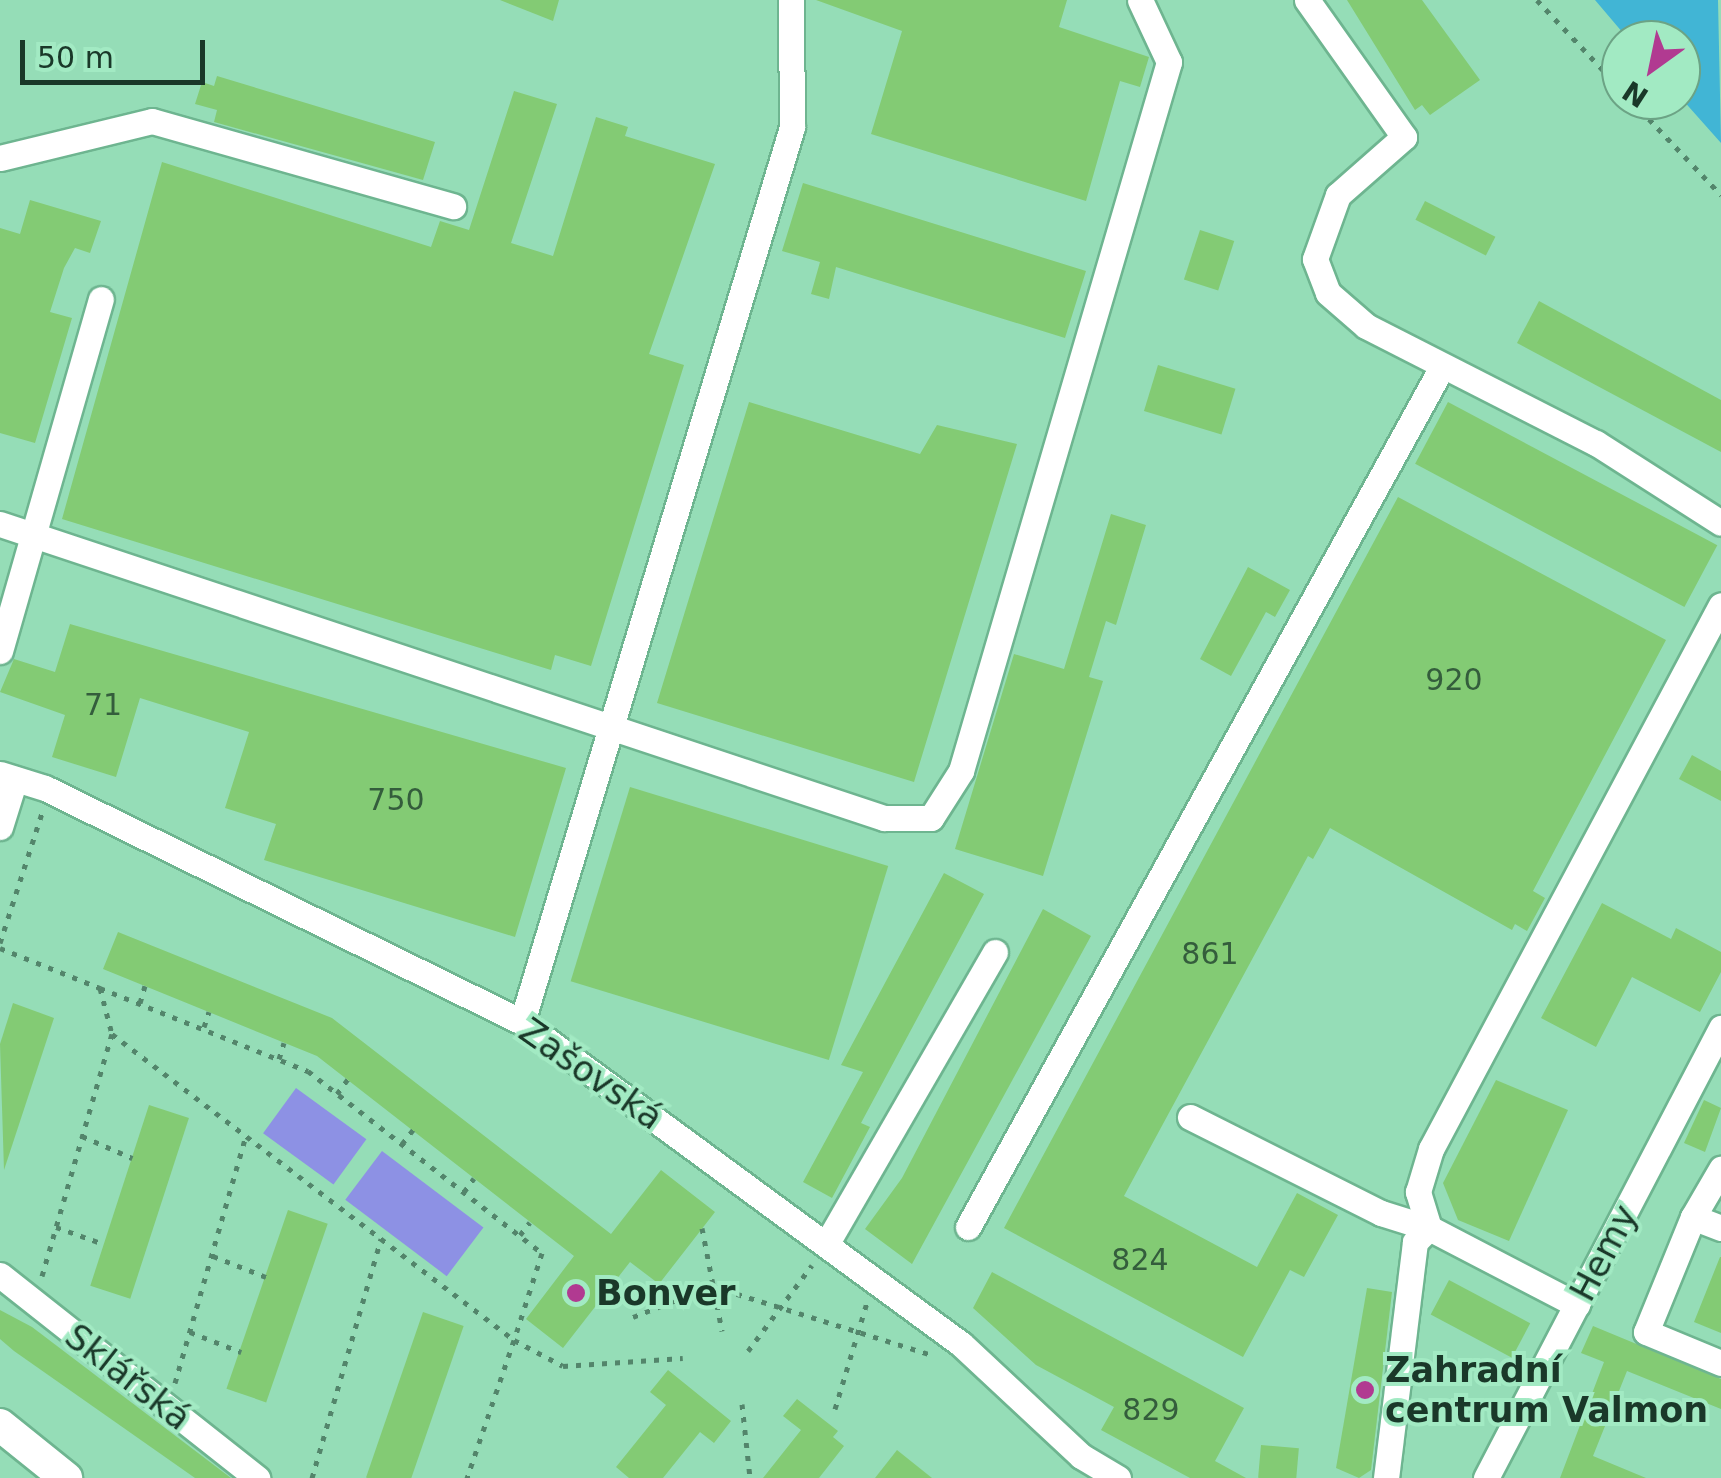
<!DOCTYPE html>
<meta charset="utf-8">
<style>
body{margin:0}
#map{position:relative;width:1721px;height:1478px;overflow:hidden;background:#95ddb7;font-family:"DejaVu Sans",sans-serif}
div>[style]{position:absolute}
.green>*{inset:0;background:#8d91e4;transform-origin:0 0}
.water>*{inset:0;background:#41b5d5}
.building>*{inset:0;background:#83cb74;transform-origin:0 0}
.path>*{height:5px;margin-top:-2.5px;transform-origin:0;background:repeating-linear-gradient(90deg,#53856b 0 5px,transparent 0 13px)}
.roads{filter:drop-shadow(2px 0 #6eb590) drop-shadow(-2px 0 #6eb590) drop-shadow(0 2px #6eb590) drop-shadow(0 -2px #6eb590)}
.minor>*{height:25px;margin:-12.5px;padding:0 12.5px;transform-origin:12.5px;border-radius:12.5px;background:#fff}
.major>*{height:32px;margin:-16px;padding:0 16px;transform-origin:16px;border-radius:16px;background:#fff}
.dots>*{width:28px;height:28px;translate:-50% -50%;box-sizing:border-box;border:5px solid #a2eac3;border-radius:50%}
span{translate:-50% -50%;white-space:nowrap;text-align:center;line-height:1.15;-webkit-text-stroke:8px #a2eac3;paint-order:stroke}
.number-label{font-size:30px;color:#345d3c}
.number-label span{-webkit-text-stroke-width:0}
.street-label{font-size:35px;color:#1a3829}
.poi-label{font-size:35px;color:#1a3829;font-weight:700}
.left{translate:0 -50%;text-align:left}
.north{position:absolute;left:1601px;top:20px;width:100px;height:100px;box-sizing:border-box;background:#a2eac3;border:2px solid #6ca385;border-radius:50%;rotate:213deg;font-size:28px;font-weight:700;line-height:40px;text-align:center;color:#1a3829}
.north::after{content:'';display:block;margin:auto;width:35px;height:45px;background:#b13a91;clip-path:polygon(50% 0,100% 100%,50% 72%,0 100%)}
.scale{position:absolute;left:20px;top:40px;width:185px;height:45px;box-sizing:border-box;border:5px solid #1a3829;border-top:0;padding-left:12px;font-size:30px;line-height:35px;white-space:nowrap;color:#1a3829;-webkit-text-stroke:8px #a2eac3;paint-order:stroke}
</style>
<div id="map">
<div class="green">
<div style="left:296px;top:1088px;width:87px;height:56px;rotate:36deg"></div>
<div style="left:382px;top:1151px;width:127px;height:61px;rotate:37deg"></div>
</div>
<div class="water">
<div style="clip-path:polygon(1595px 0,1718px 0,1721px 143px,1681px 98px,1681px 40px,1629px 40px)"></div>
</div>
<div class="building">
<div style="clip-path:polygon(500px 0,559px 0,553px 21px)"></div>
<div style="clip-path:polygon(816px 0,1067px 0,1059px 27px,1149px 57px,1140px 87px,1120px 81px,1086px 201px,871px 134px,902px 31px)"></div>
<div style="clip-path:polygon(1347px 0,1422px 0,1480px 80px,1430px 115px,1422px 105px,1415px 110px)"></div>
<div style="clip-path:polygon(217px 76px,435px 142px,423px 180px,214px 122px,217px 110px,195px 104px,202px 82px,214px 86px)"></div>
<div style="clip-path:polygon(514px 91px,557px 104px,511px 243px,553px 256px,596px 117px,628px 127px,625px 136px,715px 164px,649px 354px,684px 365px,591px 666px,555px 655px,551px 670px,62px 519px,162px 162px,431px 247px,440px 221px,469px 230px)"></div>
<div style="clip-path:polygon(803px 183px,1086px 271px,1065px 338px,836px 267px,829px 299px,811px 294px,820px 262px,782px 251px)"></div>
<div style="clip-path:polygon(30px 200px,101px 221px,90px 253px,75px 248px,64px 268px,50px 312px,72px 318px,35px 443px,0 433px,0 228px,20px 234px)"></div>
<div style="left:1425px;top:201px;width:79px;height:21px;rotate:27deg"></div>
<div style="left:1200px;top:230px;width:36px;height:52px;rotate:18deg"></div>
<div style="clip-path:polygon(1539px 301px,1721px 400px,1721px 452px,1517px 343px)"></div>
<div style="left:1158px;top:365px;width:81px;height:48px;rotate:17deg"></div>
<div style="clip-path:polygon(749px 402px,920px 454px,937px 425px,1017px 444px,914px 782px,657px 703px)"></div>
<div style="left:1448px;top:402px;width:305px;height:70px;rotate:28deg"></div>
<div style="clip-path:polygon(1398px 497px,1666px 640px,1533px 891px,1545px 898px,1527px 931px,1515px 924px,1512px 930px,1330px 828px,1313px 859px,1308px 856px,1124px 1196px,1257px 1267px,1297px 1193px,1338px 1215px,1304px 1277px,1290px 1270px,1243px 1357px,1004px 1228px)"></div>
<div style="clip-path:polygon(1111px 514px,1146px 525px,1116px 625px,1106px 621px,1089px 677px,1103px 681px,1043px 876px,955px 849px,1014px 654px,1064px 669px)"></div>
<div style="clip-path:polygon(1248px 567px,1290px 590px,1275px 617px,1266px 612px,1231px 676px,1200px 659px)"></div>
<div style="clip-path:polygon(70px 624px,566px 768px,515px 937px,264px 860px,276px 824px,225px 808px,249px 732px,140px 698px,116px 777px,52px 757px,65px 715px,0 692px,14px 659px,55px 672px)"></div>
<div style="clip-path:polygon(1692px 755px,1721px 771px,1721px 801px,1679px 779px)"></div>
<div style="left:630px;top:787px;width:270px;height:203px;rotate:17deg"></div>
<div style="clip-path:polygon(944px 873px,984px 894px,861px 1123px,870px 1127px,832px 1198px,803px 1182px,863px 1072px,841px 1065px)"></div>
<div style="clip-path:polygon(1602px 903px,1671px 939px,1676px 928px,1721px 952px,1721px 972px,1700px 1012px,1632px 977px,1596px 1047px,1541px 1018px)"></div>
<div style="clip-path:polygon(1043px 909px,1091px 936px,912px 1264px,865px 1229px,902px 1178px)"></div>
<div style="clip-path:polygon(118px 932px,332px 1018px,611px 1234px,661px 1170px,715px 1212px,659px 1284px,630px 1262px,563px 1348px,526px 1319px,574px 1256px,317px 1056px,103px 969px)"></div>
<div style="clip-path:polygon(13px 1003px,54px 1018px,4px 1170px,0 1044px)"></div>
<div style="clip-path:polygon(1496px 1080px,1568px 1110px,1509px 1241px,1458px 1220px,1443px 1183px)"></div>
<div style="clip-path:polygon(1704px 1100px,1721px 1108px,1705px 1152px,1684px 1143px)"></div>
<div style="left:149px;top:1105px;width:42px;height:190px;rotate:18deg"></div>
<div style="left:288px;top:1210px;width:42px;height:189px;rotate:19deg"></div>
<div style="clip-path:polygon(1720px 1257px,1721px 1257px,1721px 1333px,1694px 1322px)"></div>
<div style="clip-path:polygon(992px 1272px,1244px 1408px,1215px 1461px,1246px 1478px,1190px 1478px,1101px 1430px,1114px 1407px,1036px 1365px,973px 1308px)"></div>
<div style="left:1449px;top:1280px;width:92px;height:39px;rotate:28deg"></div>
<div style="clip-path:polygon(1367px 1288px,1392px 1292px,1371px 1470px,1359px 1478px,1336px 1468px)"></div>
<div style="clip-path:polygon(0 1310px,32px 1327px,231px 1478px,195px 1478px,14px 1351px,0 1339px)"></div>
<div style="left:423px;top:1312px;width:43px;height:175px;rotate:19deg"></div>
<div style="clip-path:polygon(1593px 1326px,1721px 1379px,1721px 1409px,1627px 1371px,1593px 1456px,1646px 1478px,1560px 1478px,1604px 1362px,1581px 1353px)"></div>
<div style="clip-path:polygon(668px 1370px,731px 1421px,714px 1443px,700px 1432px,663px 1478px,629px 1478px,616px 1467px,666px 1405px,650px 1392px)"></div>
<div style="clip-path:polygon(797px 1399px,838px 1431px,833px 1437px,844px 1446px,819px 1478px,763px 1478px,801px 1430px,783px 1416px)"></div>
<div style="left:1261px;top:1445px;width:38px;height:33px;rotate:5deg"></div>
<div style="clip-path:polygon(897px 1450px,932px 1478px,875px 1478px)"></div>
</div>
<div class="path">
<div style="left:1537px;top:0;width:122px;rotate:46.7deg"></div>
<div style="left:1631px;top:100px;width:131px;rotate:46.5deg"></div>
<div style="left:0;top:943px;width:137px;rotate:-72.1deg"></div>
<div style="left:0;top:948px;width:108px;rotate:21.8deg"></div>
<div style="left:100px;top:988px;width:48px;rotate:75.4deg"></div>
<div style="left:112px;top:1034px;width:505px;rotate:37.28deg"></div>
<div style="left:514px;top:1340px;width:146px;rotate:108.8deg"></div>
<div style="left:100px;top:988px;width:224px;rotate:21.8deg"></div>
<div style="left:308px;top:1071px;width:296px;rotate:37.9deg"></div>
<div style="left:542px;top:1253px;width:91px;rotate:107.8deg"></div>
<div style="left:514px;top:1340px;width:55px;rotate:28deg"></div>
<div style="left:563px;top:1366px;width:120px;rotate:-3.8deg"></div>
<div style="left:140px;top:1003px;width:18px;rotate:-74deg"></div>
<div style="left:204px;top:1027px;width:16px;rotate:-72deg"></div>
<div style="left:279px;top:1059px;width:17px;rotate:-73deg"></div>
<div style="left:337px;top:1094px;width:19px;rotate:-54deg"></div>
<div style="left:82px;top:1136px;width:55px;rotate:23.7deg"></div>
<div style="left:402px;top:1144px;width:18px;rotate:-52deg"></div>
<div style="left:464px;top:1192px;width:17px;rotate:-54deg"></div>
<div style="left:56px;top:1227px;width:51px;rotate:19.5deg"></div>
<div style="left:702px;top:1228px;width:105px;rotate:79deg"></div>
<div style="left:520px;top:1235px;width:16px;rotate:-52deg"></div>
<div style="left:213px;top:1256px;width:57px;rotate:21.6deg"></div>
<div style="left:42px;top:1276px;width:252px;rotate:-73.9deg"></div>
<div style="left:633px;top:1317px;width:85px;rotate:-21.4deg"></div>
<div style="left:712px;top:1286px;width:231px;rotate:17.4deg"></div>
<div style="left:190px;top:1332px;width:55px;rotate:21.4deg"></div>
<div style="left:748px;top:1351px;width:107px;rotate:-53.3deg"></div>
<div style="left:175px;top:1383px;width:257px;rotate:-74deg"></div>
<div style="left:742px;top:1404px;width:74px;rotate:83.8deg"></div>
<div style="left:835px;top:1409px;width:112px;rotate:-73.3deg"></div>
<div style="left:312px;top:1478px;width:249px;rotate:-73.9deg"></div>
</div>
<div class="roads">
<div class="minor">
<div style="left:1307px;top:0;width:168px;rotate:54.7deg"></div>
<div style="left:1404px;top:137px;width:88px;rotate:138.7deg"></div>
<div style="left:1338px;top:195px;width:68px;rotate:109.8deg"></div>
<div style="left:1315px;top:259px;width:36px;rotate:69deg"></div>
<div style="left:1328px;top:293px;width:50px;rotate:41deg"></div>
<div style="left:1366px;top:326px;width:258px;rotate:27deg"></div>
<div style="left:1596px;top:443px;width:148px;rotate:32.6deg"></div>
<div style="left:0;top:158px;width:156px;rotate:-13.7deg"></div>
<div style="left:152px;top:121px;width:313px;rotate:15.8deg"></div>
<div style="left:0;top:524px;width:932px;rotate:18.4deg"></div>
<div style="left:884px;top:818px;width:47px"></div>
<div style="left:931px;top:818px;width:56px;rotate:-57.4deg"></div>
<div style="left:961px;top:771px;width:739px;rotate:-73.65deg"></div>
<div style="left:1169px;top:62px;width:68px;rotate:-115.1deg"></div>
<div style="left:0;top:651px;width:366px;rotate:-74deg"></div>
<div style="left:0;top:774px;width:47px;rotate:17.3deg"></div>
<div style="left:45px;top:788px;width:531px;rotate:26.13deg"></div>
<div style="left:522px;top:1022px;width:544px;rotate:36.26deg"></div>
<div style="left:961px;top:1344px;width:164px;rotate:43deg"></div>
<div style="left:1081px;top:1456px;width:43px;rotate:30.7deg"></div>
<div style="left:0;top:827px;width:50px;rotate:-72.6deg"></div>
<div style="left:522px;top:1022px;width:935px;rotate:-73.21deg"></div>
<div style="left:792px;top:127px;width:127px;rotate:-90.5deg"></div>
<div style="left:1190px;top:1117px;width:214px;rotate:26.7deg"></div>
<div style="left:1381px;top:1213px;width:50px;rotate:17.4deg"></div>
<div style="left:1429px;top:1228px;width:20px;rotate:135deg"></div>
<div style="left:1415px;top:1242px;width:238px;rotate:97deg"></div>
<div style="left:1693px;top:1217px;width:56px;rotate:-59.7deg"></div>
<div style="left:968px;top:1227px;width:982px;rotate:-61.14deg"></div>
<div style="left:1721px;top:1228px;width:30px;rotate:-159deg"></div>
<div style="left:1693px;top:1217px;width:124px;rotate:112.2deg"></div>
<div style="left:1646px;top:1332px;width:81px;rotate:22.5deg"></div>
<div style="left:827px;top:1243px;width:336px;rotate:-60deg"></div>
<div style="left:0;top:1275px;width:328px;rotate:38.3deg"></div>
<div style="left:1577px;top:1305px;width:167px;rotate:-152.5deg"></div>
<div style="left:1429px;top:1228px;width:38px;rotate:-107deg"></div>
<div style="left:1418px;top:1192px;width:45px;rotate:-73.2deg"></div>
<div style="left:1431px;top:1149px;width:616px;rotate:-61.94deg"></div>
<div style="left:1486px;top:1478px;width:508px;rotate:-62.43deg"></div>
</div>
<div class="major">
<div style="left:0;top:1425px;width:85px;rotate:38.8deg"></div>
</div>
</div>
<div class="dots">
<div style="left:576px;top:1293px;background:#b13a91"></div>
<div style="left:1365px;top:1390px;background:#b13a91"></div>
</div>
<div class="number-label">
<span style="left:1454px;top:680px">920</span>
<span style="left:103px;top:705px">71</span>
<span style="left:396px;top:800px">750</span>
<span style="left:1210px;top:954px">861</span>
<span style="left:1140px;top:1260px">824</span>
<span style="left:1151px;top:1410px">829</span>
</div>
<div class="street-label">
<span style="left:591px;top:1074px;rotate:35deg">Zašovská</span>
<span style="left:1604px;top:1253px;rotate:-62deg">Hemy</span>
<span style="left:128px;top:1377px;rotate:38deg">Sklářská</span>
</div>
<div class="poi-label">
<span class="left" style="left:596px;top:1293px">Bonver</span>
<span class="left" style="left:1385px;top:1390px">Zahradní<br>centrum Valmon</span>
</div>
<div class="north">N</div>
<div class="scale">50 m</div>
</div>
